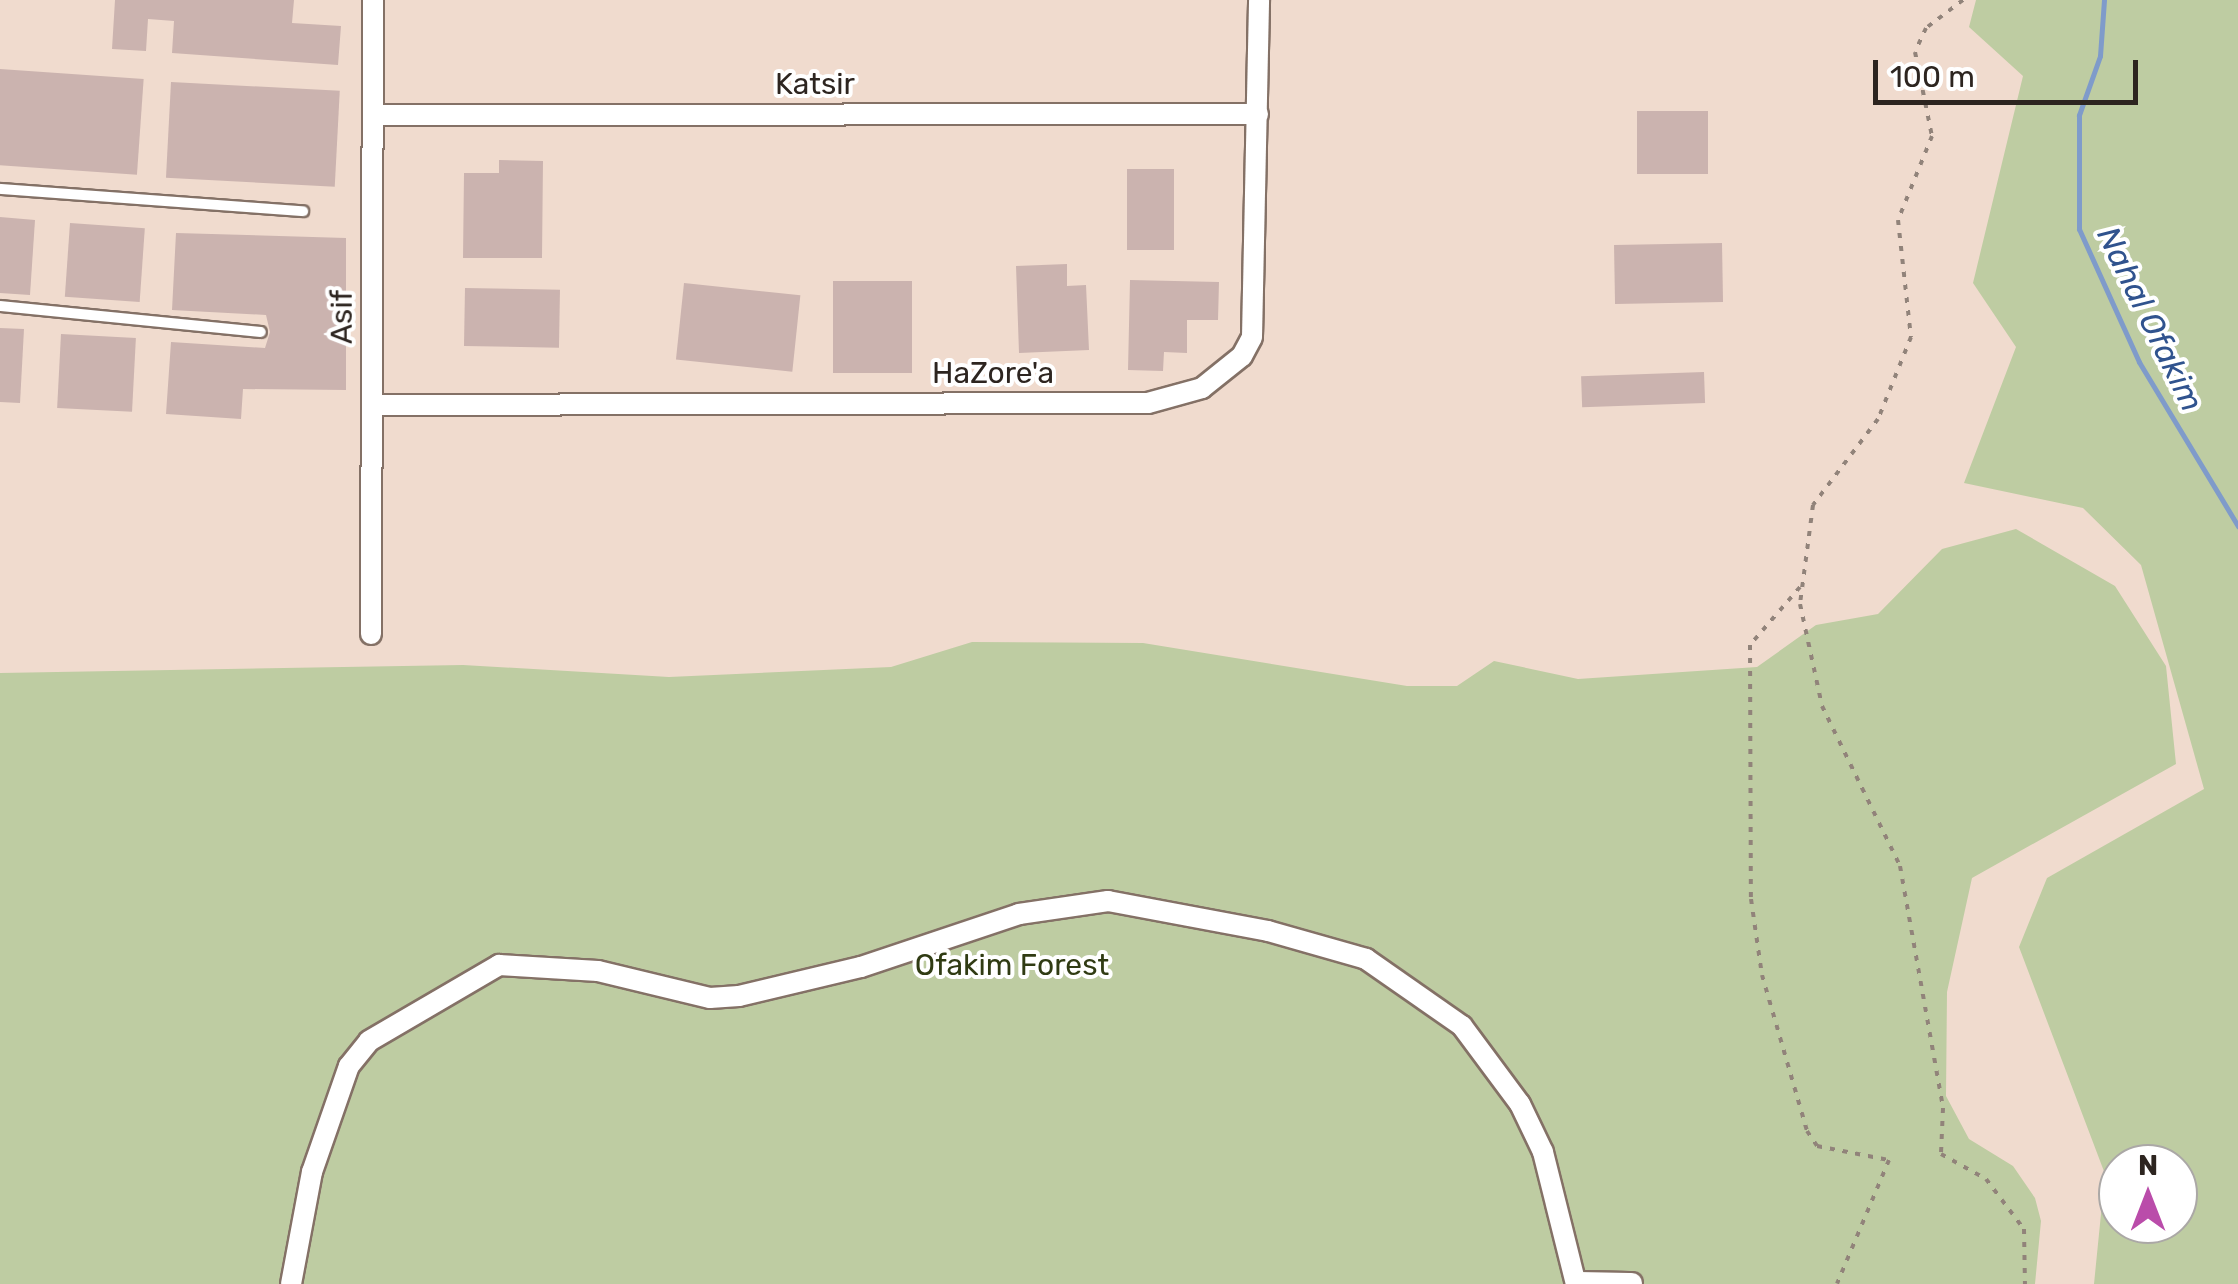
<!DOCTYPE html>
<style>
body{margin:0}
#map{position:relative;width:2238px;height:1284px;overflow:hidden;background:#f0dbce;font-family:Rubik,sans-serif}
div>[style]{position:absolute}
.green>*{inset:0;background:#becca2}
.stream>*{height:5px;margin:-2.5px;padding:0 2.5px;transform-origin:2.5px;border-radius:2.5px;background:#7f9bca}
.building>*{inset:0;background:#cbb3af;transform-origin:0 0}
.path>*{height:4px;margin-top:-2px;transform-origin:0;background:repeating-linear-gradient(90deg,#91837a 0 5px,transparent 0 13px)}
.roads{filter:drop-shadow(2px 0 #847166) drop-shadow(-2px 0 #847166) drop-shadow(0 2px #847166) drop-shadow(0 -2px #847166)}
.lane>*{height:10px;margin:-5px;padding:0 5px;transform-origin:5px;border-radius:5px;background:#fff}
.street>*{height:20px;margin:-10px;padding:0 10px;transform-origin:10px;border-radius:10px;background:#fff}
span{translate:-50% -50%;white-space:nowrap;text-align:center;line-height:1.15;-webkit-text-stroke:8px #fff;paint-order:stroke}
.street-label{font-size:30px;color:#2d2520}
.park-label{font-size:30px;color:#303b13}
.water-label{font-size:32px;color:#30538e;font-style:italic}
.north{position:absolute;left:2098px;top:1144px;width:100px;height:100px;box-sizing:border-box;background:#fff;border:2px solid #aba8a6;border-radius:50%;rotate:0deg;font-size:28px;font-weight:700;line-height:40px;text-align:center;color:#2d2520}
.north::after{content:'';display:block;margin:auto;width:35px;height:45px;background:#ba4caa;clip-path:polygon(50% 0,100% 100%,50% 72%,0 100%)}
.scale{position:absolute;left:1873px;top:60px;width:265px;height:45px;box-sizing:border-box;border:5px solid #2d2520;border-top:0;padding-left:12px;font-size:30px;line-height:35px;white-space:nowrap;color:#2d2520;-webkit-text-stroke:8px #fff;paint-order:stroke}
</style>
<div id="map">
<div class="green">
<div style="clip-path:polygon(evenodd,1976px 0,2238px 0,2238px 1284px,2094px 1284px,2105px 1174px,2019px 947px,2047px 878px,2204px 789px,2141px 565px,2083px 508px,1964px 483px,2016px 347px,1973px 283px,2023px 76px,1969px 27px,1976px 0,2178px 1164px,2178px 1224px,2118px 1224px,2118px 1164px,2178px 1164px)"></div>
<div style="clip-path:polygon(2016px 529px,2115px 586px,2166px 666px,2176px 764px,1972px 878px,1947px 992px,1946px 1096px,1969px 1139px,2013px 1166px,2035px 1198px,2041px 1221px,2035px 1284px,0 1284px,0 673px,463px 665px,669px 677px,891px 667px,972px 642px,1143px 643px,1407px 686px,1457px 686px,1494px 661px,1578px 679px,1757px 667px,1816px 625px,1878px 614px,1942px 549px)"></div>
</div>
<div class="stream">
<div style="left:2104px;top:0;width:56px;rotate:94.1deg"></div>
<div style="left:2100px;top:56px;width:63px;rotate:109.6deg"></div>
<div style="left:2079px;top:115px;width:114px;rotate:90deg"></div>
<div style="left:2079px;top:229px;width:146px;rotate:65.7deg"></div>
<div style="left:2139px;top:362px;width:192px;rotate:58.9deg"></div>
</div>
<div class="building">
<div style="clip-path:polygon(115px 0,294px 0,292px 23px,341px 26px,338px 65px,172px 53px,174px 21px,148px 19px,146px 51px,112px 49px)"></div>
<div style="left:0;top:69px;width:144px;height:96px;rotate:4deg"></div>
<div style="left:171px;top:82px;width:169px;height:96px;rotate:3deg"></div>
<div style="left:1637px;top:111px;width:71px;height:63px"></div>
<div style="clip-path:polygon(499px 160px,543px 161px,542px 258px,463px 258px,464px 173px,499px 173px)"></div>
<div style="left:1127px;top:169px;width:47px;height:81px"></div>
<div style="clip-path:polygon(0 217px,35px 220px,30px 295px,0 293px)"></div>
<div style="left:70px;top:223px;width:75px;height:74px;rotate:4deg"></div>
<div style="clip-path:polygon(176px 233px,346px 238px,346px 390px,243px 389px,241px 419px,166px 414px,171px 342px,265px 348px,270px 332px,266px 315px,172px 310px)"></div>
<div style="left:1722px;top:243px;width:59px;height:108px;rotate:89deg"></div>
<div style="clip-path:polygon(1067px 264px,1067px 286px,1086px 285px,1089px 350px,1019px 353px,1016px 266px)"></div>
<div style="clip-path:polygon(1130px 280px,1219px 282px,1218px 320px,1187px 320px,1187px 353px,1164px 352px,1163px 371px,1128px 370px)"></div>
<div style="left:833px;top:281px;width:79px;height:92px"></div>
<div style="left:684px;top:283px;width:117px;height:77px;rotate:6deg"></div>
<div style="left:465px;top:288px;width:95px;height:58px;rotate:1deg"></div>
<div style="clip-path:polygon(0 328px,24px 329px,20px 403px,0 402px)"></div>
<div style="left:61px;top:334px;width:75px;height:74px;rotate:3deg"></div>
<div style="left:1704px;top:372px;width:31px;height:123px;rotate:88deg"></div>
</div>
<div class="path">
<div style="left:1963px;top:0;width:46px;rotate:142.9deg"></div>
<div style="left:1926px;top:28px;width:26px;rotate:115deg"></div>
<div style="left:1915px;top:52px;width:86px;rotate:78.6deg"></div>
<div style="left:1932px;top:136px;width:91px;rotate:112deg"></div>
<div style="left:1898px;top:220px;width:118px;rotate:83.7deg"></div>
<div style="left:1911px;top:337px;width:88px;rotate:111.9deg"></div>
<div style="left:1878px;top:419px;width:108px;rotate:127.1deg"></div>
<div style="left:1813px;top:505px;width:100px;rotate:97.5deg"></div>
<div style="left:1800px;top:604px;width:104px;rotate:77.8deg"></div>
<div style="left:1822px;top:706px;width:178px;rotate:64deg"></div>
<div style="left:1900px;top:866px;width:246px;rotate:79.9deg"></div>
<div style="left:1943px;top:1108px;width:46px;rotate:92.5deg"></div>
<div style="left:1941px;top:1154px;width:51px;rotate:29.1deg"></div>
<div style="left:1986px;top:1179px;width:63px;rotate:52.8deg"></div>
<div style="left:2024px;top:1229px;width:55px;rotate:89deg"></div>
<div style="left:1800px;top:587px;width:77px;rotate:130.8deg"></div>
<div style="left:1750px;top:645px;width:254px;rotate:89.8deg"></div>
<div style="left:1751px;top:899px;width:77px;rotate:81.8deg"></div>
<div style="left:1762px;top:975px;width:162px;rotate:73.9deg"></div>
<div style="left:1807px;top:1131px;width:18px;rotate:56deg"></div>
<div style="left:1817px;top:1146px;width:73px;rotate:11deg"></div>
<div style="left:1889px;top:1160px;width:134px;rotate:112.8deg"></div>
</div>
<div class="roads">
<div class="lane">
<div style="left:0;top:189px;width:304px;rotate:4.2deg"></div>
<div style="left:0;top:306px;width:262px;rotate:5.7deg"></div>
</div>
<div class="street">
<div style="left:373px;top:115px;width:885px;rotate:-0.06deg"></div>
<div style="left:372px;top:405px;width:776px;rotate:-0.15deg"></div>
<div style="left:1148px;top:403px;width:56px;rotate:-15.5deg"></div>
<div style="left:1202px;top:388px;width:51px;rotate:-38.7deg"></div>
<div style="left:1242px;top:356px;width:21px;rotate:-62deg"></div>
<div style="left:1252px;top:337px;width:337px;rotate:-88.8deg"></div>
<div style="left:371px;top:634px;width:634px;rotate:-89.82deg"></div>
<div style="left:1576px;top:1282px;width:56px;rotate:1deg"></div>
<div style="left:291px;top:1284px;width:114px;rotate:-79.4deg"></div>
<div style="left:312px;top:1172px;width:112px;rotate:-70.8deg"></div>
<div style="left:349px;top:1066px;width:32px;rotate:-51deg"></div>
<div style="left:369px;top:1041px;width:151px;rotate:-30.3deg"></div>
<div style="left:499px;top:965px;width:99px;rotate:3.5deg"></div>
<div style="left:598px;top:971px;width:115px;rotate:13.6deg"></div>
<div style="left:710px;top:998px;width:29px;rotate:-4deg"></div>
<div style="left:739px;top:996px;width:125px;rotate:-13.4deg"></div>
<div style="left:861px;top:967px;width:167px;rotate:-18.5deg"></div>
<div style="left:1019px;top:914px;width:90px;rotate:-8.3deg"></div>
<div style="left:1108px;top:901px;width:163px;rotate:10.6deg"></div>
<div style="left:1268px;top:931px;width:102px;rotate:15.9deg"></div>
<div style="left:1366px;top:959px;width:117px;rotate:34.9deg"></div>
<div style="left:1462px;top:1026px;width:97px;rotate:53.4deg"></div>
<div style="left:1520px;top:1104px;width:53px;rotate:64.4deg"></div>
<div style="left:1543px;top:1152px;width:136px;rotate:76deg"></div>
</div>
</div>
<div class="street-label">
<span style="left:815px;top:84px">Katsir</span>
<span style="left:342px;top:317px;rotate:-90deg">Asif</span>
<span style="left:993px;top:373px">HaZore'a</span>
</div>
<div class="park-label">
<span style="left:1012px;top:965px">Ofakim Forest</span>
</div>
<div class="water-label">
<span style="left:2150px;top:319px;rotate:64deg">Nahal Ofakim</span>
</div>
<div class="north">N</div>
<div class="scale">100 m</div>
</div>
